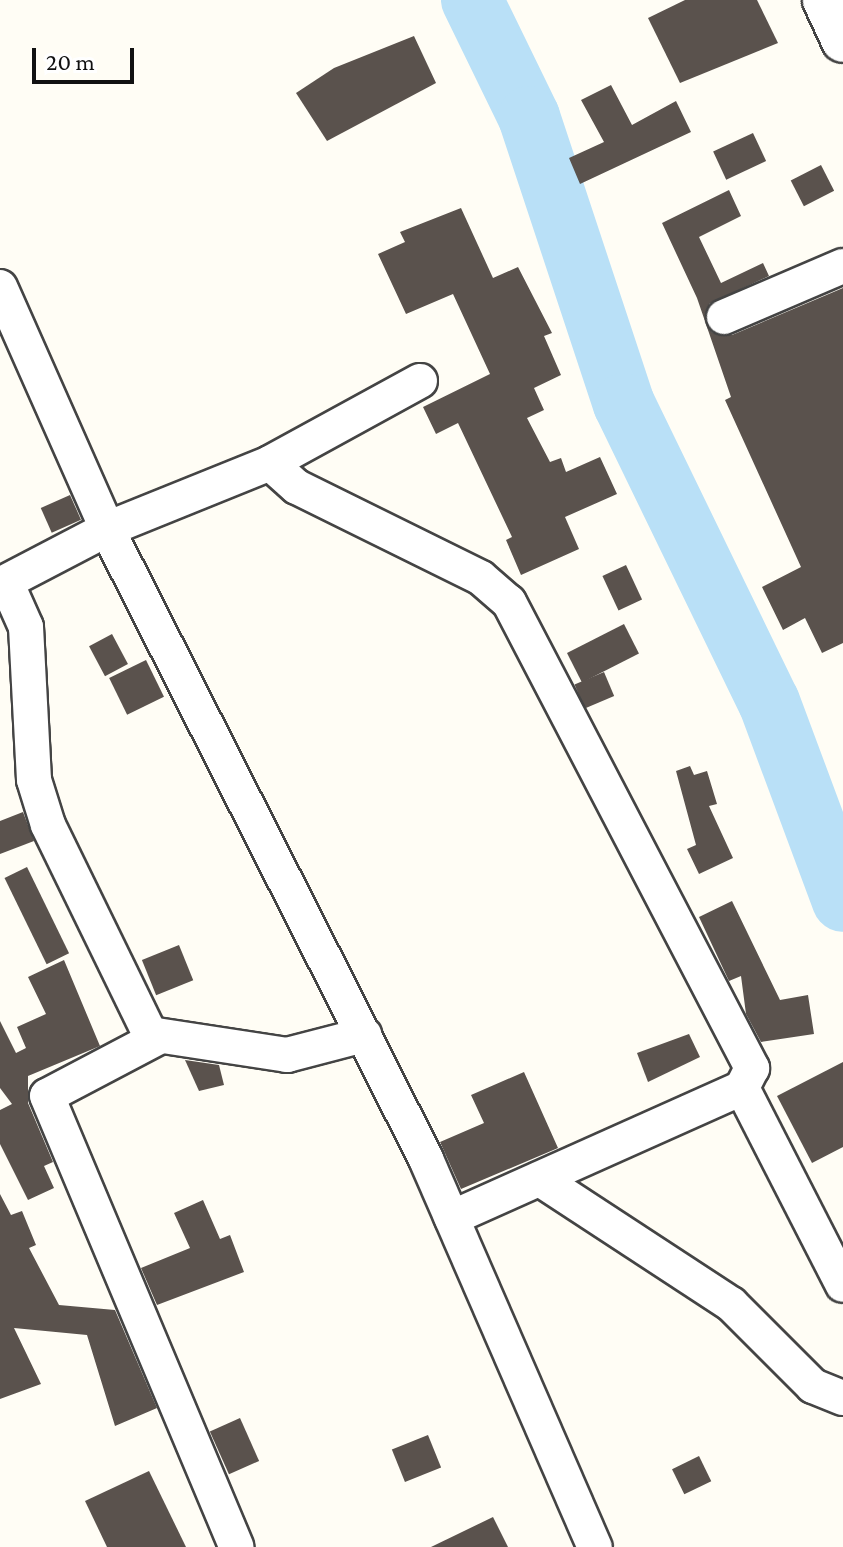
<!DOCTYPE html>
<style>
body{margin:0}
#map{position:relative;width:843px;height:1547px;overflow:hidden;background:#fffdf5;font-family:"Crimson Pro",serif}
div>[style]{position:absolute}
.river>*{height:62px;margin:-31px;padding:0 31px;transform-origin:31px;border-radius:31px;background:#b9e0f7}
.building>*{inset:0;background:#5a524d;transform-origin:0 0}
.roads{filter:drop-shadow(2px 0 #444) drop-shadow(-2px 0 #444) drop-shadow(0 2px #444) drop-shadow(0 -2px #444)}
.minor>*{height:34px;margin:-17px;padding:0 17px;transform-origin:17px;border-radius:17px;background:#fff}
.tertiary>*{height:42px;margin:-21px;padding:0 21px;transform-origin:21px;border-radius:21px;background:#fff}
span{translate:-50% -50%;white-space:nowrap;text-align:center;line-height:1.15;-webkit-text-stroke:8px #fff;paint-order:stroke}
.scale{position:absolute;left:32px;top:48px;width:102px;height:36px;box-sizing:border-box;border:4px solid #111;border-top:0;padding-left:10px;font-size:24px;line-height:28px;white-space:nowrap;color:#111;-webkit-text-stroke:6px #fff;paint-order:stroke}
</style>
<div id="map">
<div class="river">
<div style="left:472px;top:0;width:130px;rotate:64deg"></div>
<div style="left:529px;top:117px;width:302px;rotate:71.7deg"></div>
<div style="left:624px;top:404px;width:331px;rotate:64.1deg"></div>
<div style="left:769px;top:702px;width:212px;rotate:69.6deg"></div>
</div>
<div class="building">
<div style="clip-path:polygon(685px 0,757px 0,778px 43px,680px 83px,648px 18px)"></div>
<div style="clip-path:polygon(414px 36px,436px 83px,327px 141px,296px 93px,334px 68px)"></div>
<div style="clip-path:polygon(611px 85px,632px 125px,676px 101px,691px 132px,580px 184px,569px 158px,604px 142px,581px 100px)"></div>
<div style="left:753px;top:133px;width:31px;height:44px;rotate:65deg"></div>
<div style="left:821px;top:165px;width:29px;height:34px;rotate:63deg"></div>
<div style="clip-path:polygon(729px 190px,741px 216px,699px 237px,721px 283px,763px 263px,769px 276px,709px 304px,711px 332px,732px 335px,843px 288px,843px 643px,822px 653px,805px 618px,783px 630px,762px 587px,801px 567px,725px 400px,731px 397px,697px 298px,662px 223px)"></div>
<div style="clip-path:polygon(461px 208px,493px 278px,518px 267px,552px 333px,544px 336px,561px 375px,534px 388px,544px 410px,527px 418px,550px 462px,561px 458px,566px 472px,600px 457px,617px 494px,565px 517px,579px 549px,521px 575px,506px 540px,512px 537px,458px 423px,436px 434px,423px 407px,490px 374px,453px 294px,406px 314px,378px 254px,405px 242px,400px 232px)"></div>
<div style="left:70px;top:495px;width:27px;height:32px;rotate:66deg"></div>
<div style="left:626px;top:565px;width:38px;height:26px;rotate:65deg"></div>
<div style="left:624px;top:624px;width:33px;height:64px;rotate:63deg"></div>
<div style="left:112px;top:634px;width:34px;height:26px;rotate:62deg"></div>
<div style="left:146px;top:660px;width:41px;height:41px;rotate:64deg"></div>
<div style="left:604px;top:672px;width:26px;height:32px;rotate:67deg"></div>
<div style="clip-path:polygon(690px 766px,694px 775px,707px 771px,717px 804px,709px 806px,733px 858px,699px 874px,687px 849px,696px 845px,676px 771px)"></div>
<div style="clip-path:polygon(23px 812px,34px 841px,0 854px,0 821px)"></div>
<div style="left:27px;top:867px;width:96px;height:25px;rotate:64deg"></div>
<div style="clip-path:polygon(732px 901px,780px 1000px,808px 995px,814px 1034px,761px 1042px,746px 1014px,741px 976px,729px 981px,699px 917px)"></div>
<div style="left:179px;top:945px;width:38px;height:40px;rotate:68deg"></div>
<div style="clip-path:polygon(64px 960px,100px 1046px,28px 1076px,28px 1103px,53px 1162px,44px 1166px,54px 1188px,28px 1200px,0 1144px,0 1110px,12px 1104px,0 1088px,0 1021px,16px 1053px,26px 1048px,17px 1027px,46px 1014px,28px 977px)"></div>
<div style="clip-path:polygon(689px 1034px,700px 1057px,648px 1082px,637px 1053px)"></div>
<div style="clip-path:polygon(185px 1060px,219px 1065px,224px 1085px,199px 1091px)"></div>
<div style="clip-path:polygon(843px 1062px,843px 1147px,812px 1163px,777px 1096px)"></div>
<div style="clip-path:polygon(524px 1072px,558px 1148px,461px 1189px,440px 1142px,484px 1123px,471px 1095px)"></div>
<div style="clip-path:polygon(0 1194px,11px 1215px,22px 1211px,36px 1245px,29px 1248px,59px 1305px,115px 1310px,157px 1408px,115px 1426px,87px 1335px,14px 1328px,41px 1384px,0 1399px)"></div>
<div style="clip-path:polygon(203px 1200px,220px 1239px,230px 1235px,244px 1272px,157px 1305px,141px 1268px,190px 1248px,174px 1213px)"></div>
<div style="left:240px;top:1418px;width:47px;height:33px;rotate:66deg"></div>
<div style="left:428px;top:1435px;width:35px;height:39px;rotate:68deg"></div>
<div style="left:699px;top:1456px;width:28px;height:30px;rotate:64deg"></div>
<div style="clip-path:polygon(149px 1471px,186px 1547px,107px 1547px,85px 1501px)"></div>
<div style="clip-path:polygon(493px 1517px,508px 1547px,431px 1547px)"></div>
</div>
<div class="roads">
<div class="minor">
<div style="left:0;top:287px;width:265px;rotate:66.1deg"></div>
<div style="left:107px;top:529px;width:176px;rotate:-22deg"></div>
<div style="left:270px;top:463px;width:171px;rotate:-28.7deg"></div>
<div style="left:724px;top:317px;width:129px;rotate:-23.2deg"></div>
<div style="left:270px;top:463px;width:36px;rotate:42deg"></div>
<div style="left:297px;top:487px;width:205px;rotate:26.3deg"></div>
<div style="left:481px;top:578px;width:37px;rotate:41deg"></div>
<div style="left:509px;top:602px;width:526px;rotate:62.46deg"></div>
<div style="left:752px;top:1068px;width:22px;rotate:117deg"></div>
<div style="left:742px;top:1088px;width:318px;rotate:155.9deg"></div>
<div style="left:6px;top:582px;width:49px;rotate:66deg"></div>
<div style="left:26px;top:627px;width:153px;rotate:87deg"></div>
<div style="left:34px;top:780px;width:47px;rotate:72.7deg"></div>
<div style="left:48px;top:825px;width:233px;rotate:64deg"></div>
<div style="left:150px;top:1034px;width:139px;rotate:8.7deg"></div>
<div style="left:287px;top:1055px;width:80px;rotate:-14.6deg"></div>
<div style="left:0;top:585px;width:121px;rotate:-27.6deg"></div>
<div style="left:107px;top:529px;width:706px;rotate:63.14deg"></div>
<div style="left:426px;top:1159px;width:423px;rotate:66.5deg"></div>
<div style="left:157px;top:1038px;width:124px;rotate:152.2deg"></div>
<div style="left:47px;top:1096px;width:489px;rotate:67.2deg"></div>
<div style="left:742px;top:1088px;width:221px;rotate:62.9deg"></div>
<div style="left:540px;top:1179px;width:228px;rotate:33.2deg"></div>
<div style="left:731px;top:1304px;width:116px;rotate:45deg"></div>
<div style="left:813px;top:1386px;width:32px;rotate:22deg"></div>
</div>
<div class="tertiary">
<div style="left:824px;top:0;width:45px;rotate:65.1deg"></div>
</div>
</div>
<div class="scale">20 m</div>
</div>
